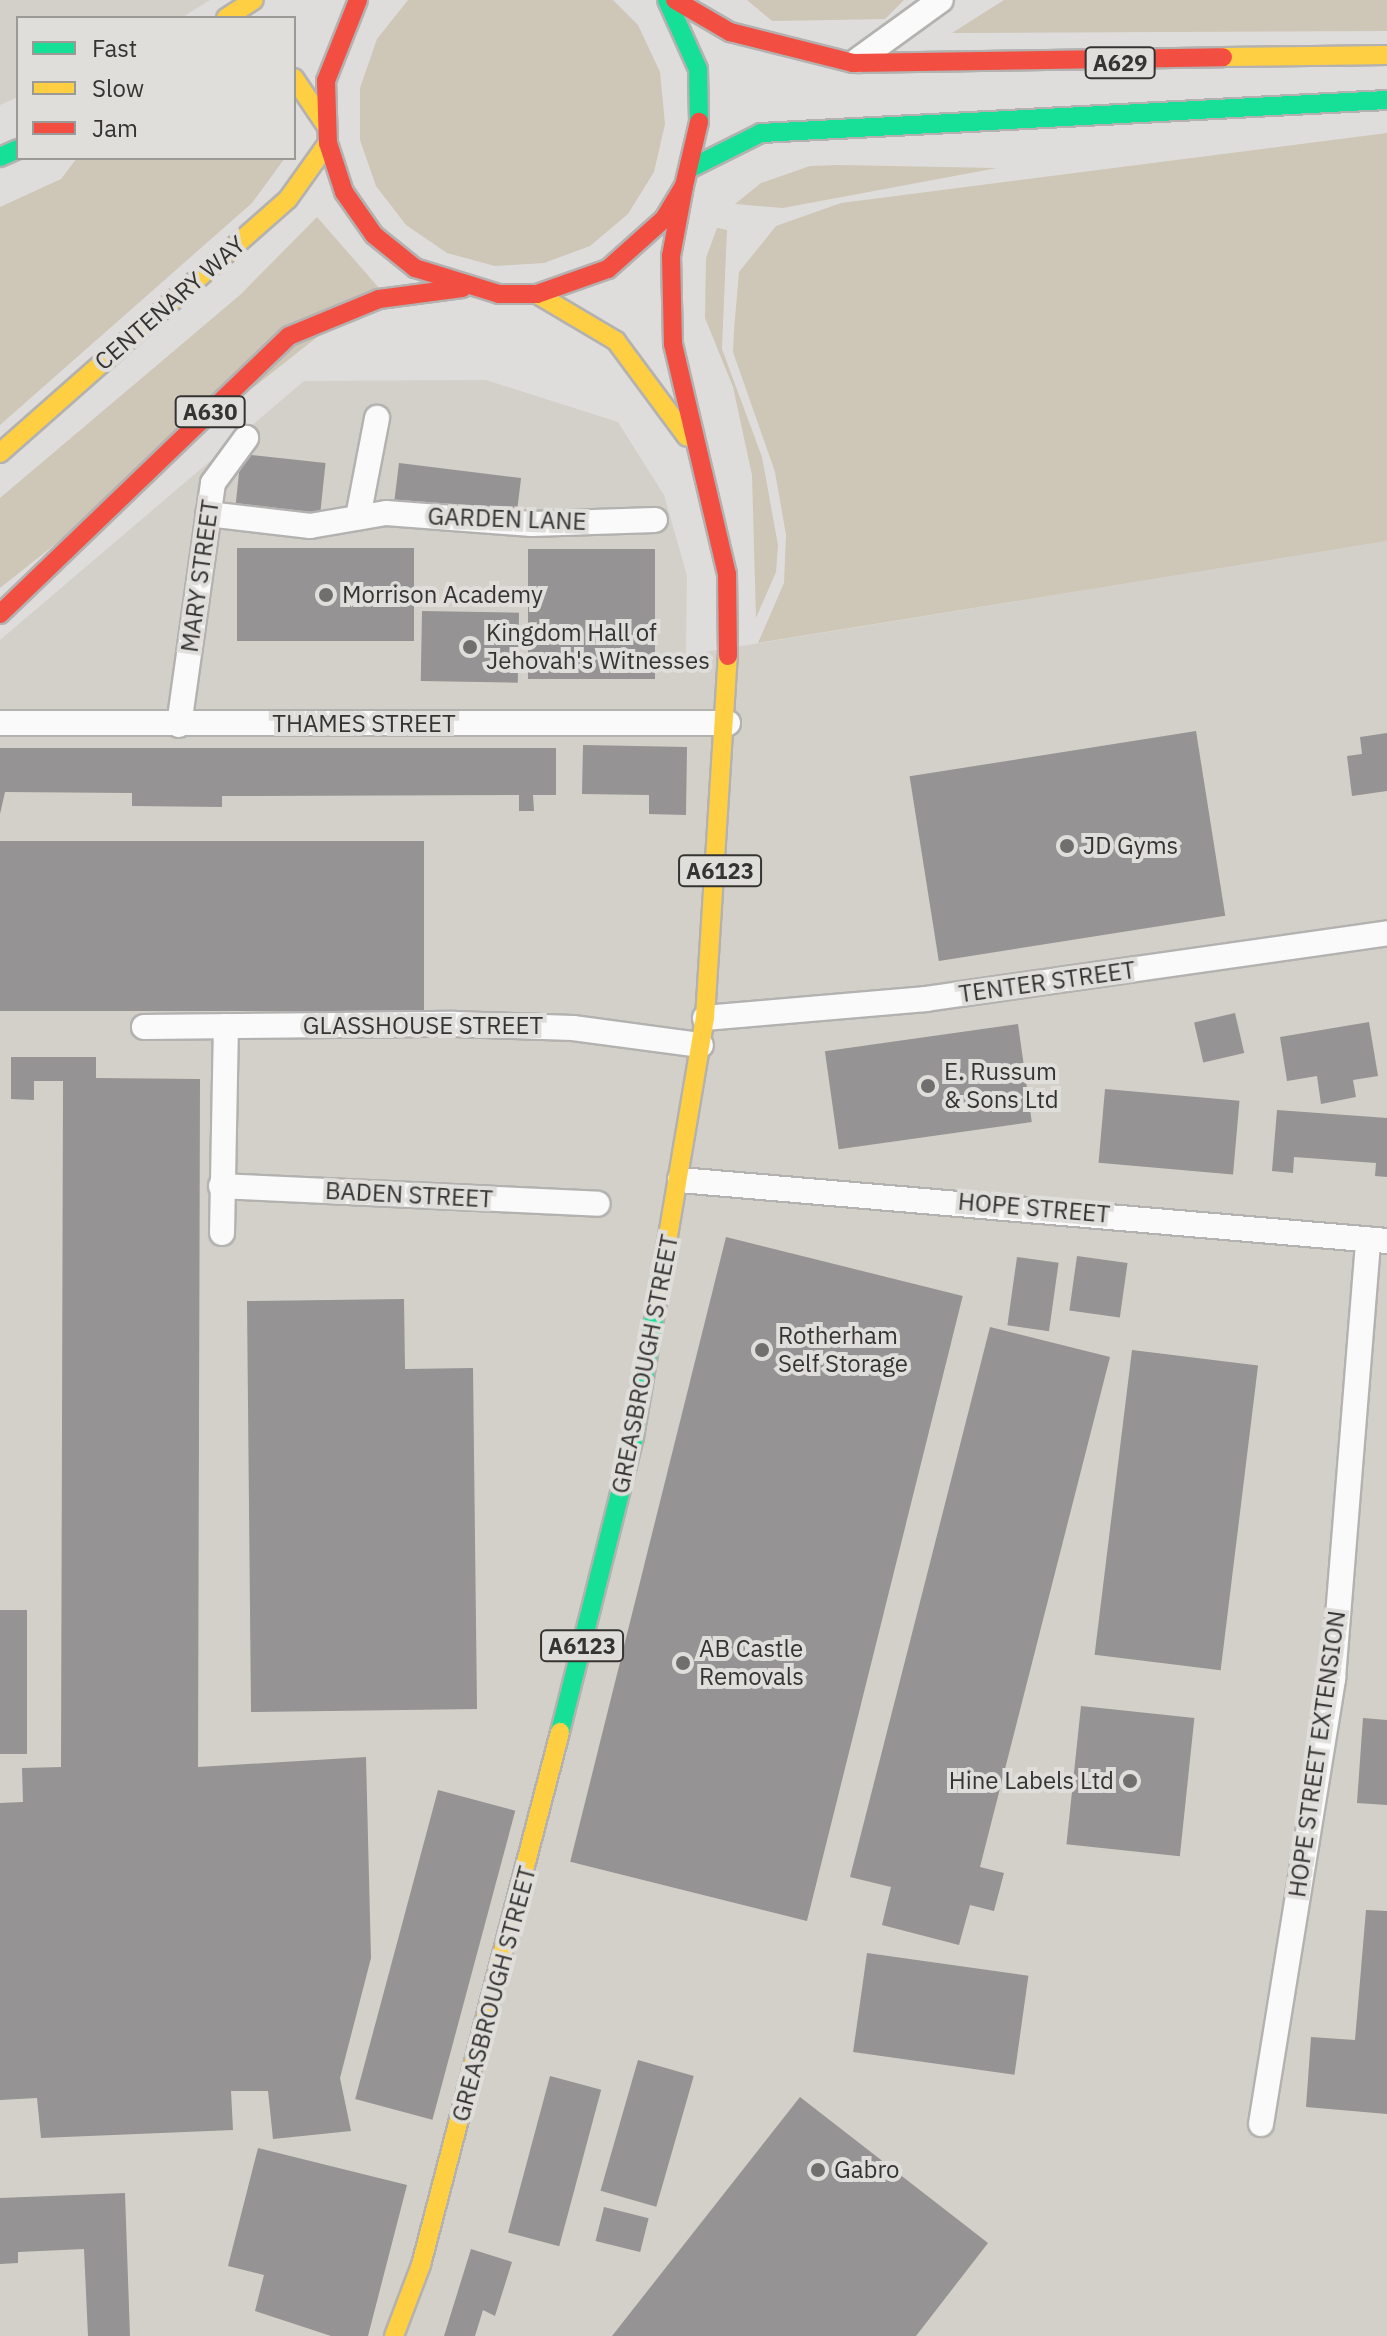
<!DOCTYPE html>
<style>
body{margin:0}
#map{position:relative;width:1387px;height:2336px;overflow:hidden;background:#dfdddb;font-family:"IBM Plex Sans",sans-serif}
div>[style]{position:absolute}
.built>*{inset:0;background:#d3d0c9}
.green>*{inset:0;background:#cec6b6}
.building>*{inset:0;background:#959393;transform-origin:0 0}
.roads{filter:drop-shadow(2px 0 #b3b2b0) drop-shadow(-2px 0 #b3b2b0) drop-shadow(0 2px #b3b2b0) drop-shadow(0 -2px #b3b2b0)}
.street>*{height:24px;margin:-12px;padding:0 12px;transform-origin:12px;border-radius:12px;background:#fafafa}
.fast>*{height:18px;margin:-9px;padding:0 9px;transform-origin:9px;border-radius:9px;background:#16e098}
.slow>*{height:18px;margin:-9px;padding:0 9px;transform-origin:9px;border-radius:9px;background:#ffcf43}
.jam>*{height:18px;margin:-9px;padding:0 9px;transform-origin:9px;border-radius:9px;background:#f24e42}
.dots>*{width:22px;height:22px;translate:-50% -50%;box-sizing:border-box;border:4px solid #e0deda;border-radius:50%}
span{translate:-50% -50%;white-space:nowrap;text-align:center;line-height:1.15;-webkit-text-stroke:8px #e0deda;paint-order:stroke}
.shield-label span{padding:2px 6px;background:#e0deda;border:2px solid;border-radius:6px;-webkit-text-stroke-width:0}
.shield-label{font-size:22px;color:#353432;font-weight:700}
.street-label{font-size:24px;color:#353432}
.poi-label{font-size:24px;color:#353432}
.left{translate:0 -50%;text-align:left}
.right{translate:-100% -50%;text-align:right}
.legend{position:absolute;left:16px;top:16px;width:280px;height:144px;box-sizing:border-box;background:#e0deda;border:2px solid #9c9a97;margin:0;padding:10px 14px;list-style:none;font-size:24px;color:#353432}
.legend li{display:flex;align-items:center;gap:16px;height:40px}
.legend b{width:40px;border:2px solid #9c9a97}
</style>
<div id="map">
<div class="built">
<div style="clip-path:polygon(0 0,210px 0,181px 18px,18px 18px,18px 97px,0 105px)"></div>
<div style="clip-path:polygon(486px 380px,618px 422px,664px 495px,687px 576px,686px 655px,1387px 541px,1387px 2336px,0 2336px,0 640px,304px 381px)"></div>
</div>
<div class="green">
<div style="clip-path:polygon(408px 0,613px 0,638px 25px,660px 72px,665px 124px,654px 172px,628px 214px,590px 246px,544px 263px,495px 266px,447px 253px,406px 225px,376px 186px,360px 140px,360px 88px,377px 39px)"></div>
<div style="clip-path:polygon(747px 0,904px 0,885px 19px,772px 21px)"></div>
<div style="clip-path:polygon(1004px 0,1387px 0,1387px 31px,952px 33px)"></div>
<div style="clip-path:polygon(1387px 133px,1387px 541px,758px 643px,784px 583px,786px 535px,775px 472px,733px 352px,734px 330px,739px 272px,776px 226px,841px 203px)"></div>
<div style="clip-path:polygon(77px 158px,285px 158px,252px 203px,0 425px,0 207px,61px 179px)"></div>
<div style="clip-path:polygon(810px 166px,837px 165px,997px 168px,783px 208px,735px 204px,761px 183px)"></div>
<div style="clip-path:polygon(317px 217px,379px 288px,0 588px,0 498px,240px 295px)"></div>
<div style="clip-path:polygon(717px 228px,727px 230px,722px 349px,762px 457px,778px 545px,776px 572px,756px 618px,752px 475px,733px 387px,705px 318px,706px 258px)"></div>
</div>
<div class="building">
<div style="left:241px;top:454px;width:85px;height:53px;rotate:6deg"></div>
<div style="left:399px;top:463px;width:123px;height:42px;rotate:7deg"></div>
<div style="left:414px;top:548px;width:93px;height:177px;rotate:90deg"></div>
<div style="left:655px;top:549px;width:130px;height:127px;rotate:90deg"></div>
<div style="left:422px;top:611px;width:97px;height:70px;rotate:1deg"></div>
<div style="left:1196px;top:731px;width:187px;height:290px;rotate:81deg"></div>
<div style="clip-path:polygon(1387px 733px,1387px 791px,1352px 796px,1347px 756px,1362px 754px,1360px 737px)"></div>
<div style="clip-path:polygon(583px 745px,687px 747px,686px 815px,649px 814px,649px 795px,582px 794px)"></div>
<div style="clip-path:polygon(0 748px,556px 748px,556px 795px,533px 795px,534px 811px,519px 811px,519px 795px,222px 796px,222px 807px,132px 806px,132px 793px,5px 792px,0 814px)"></div>
<div style="left:0;top:841px;width:424px;height:170px"></div>
<div style="left:1235px;top:1013px;width:41px;height:42px;rotate:77deg"></div>
<div style="clip-path:polygon(1369px 1022px,1378px 1076px,1353px 1080px,1356px 1097px,1321px 1104px,1317px 1076px,1287px 1081px,1280px 1037px)"></div>
<div style="left:1018px;top:1024px;width:99px;height:195px;rotate:82deg"></div>
<div style="clip-path:polygon(11px 1057px,96px 1057px,96px 1078px,200px 1079px,198px 1767px,366px 1757px,371px 1958px,340px 2078px,351px 2131px,273px 2139px,268px 2091px,231px 2091px,233px 2130px,41px 2138px,37px 2098px,0 2100px,0 1803px,23px 1802px,22px 1768px,61px 1767px,63px 1081px,34px 1081px,34px 1100px,11px 1099px)"></div>
<div style="left:1105px;top:1089px;width:135px;height:74px;rotate:5deg"></div>
<div style="clip-path:polygon(1277px 1110px,1387px 1118px,1387px 1177px,1375px 1176px,1376px 1163px,1294px 1157px,1293px 1173px,1272px 1171px)"></div>
<div style="left:726px;top:1237px;width:244px;height:644px;rotate:14deg"></div>
<div style="left:1077px;top:1256px;width:51px;height:55px;rotate:8deg"></div>
<div style="left:1017px;top:1257px;width:42px;height:69px;rotate:8deg"></div>
<div style="clip-path:polygon(404px 1299px,405px 1369px,473px 1368px,477px 1709px,251px 1712px,247px 1301px)"></div>
<div style="clip-path:polygon(990px 1327px,1110px 1357px,980px 1867px,1004px 1873px,994px 1911px,970px 1905px,959px 1945px,882px 1925px,891px 1887px,850px 1877px)"></div>
<div style="left:1132px;top:1350px;width:127px;height:307px;rotate:7deg"></div>
<div style="left:0;top:1610px;width:27px;height:144px"></div>
<div style="left:1081px;top:1706px;width:114px;height:139px;rotate:6deg"></div>
<div style="clip-path:polygon(1363px 1718px,1387px 1720px,1387px 1805px,1357px 1803px)"></div>
<div style="left:438px;top:1790px;width:80px;height:320px;rotate:15deg"></div>
<div style="clip-path:polygon(1366px 1910px,1387px 1911px,1387px 2114px,1306px 2107px,1311px 2037px,1355px 2040px)"></div>
<div style="left:867px;top:1953px;width:163px;height:100px;rotate:8deg"></div>
<div style="left:638px;top:2060px;width:58px;height:136px;rotate:16deg"></div>
<div style="left:550px;top:2076px;width:53px;height:162px;rotate:15deg"></div>
<div style="clip-path:polygon(800px 2097px,988px 2243px,916px 2336px,612px 2336px)"></div>
<div style="clip-path:polygon(258px 2148px,407px 2185px,368px 2336px,331px 2336px,255px 2311px,264px 2275px,228px 2266px)"></div>
<div style="clip-path:polygon(125px 2193px,130px 2336px,88px 2336px,84px 2249px,18px 2252px,18px 2263px,0 2264px,0 2198px)"></div>
<div style="left:604px;top:2207px;width:46px;height:35px;rotate:14deg"></div>
<div style="clip-path:polygon(471px 2249px,512px 2262px,495px 2316px,483px 2310px,475px 2336px,444px 2336px)"></div>
</div>
<div class="roads">
<div class="street">
<div style="left:858px;top:60px;width:102px;rotate:-35.9deg"></div>
<div style="left:208px;top:514px;width:103px;rotate:6.7deg"></div>
<div style="left:310px;top:526px;width:77px;rotate:-9.7deg"></div>
<div style="left:386px;top:513px;width:146px;rotate:4.3deg"></div>
<div style="left:532px;top:524px;width:123px;rotate:-1.9deg"></div>
<div style="left:358px;top:517px;width:101px;rotate:-79.1deg"></div>
<div style="left:0;top:723px;width:728px"></div>
<div style="left:179px;top:725px;width:244px;rotate:-82deg"></div>
<div style="left:213px;top:483px;width:56px;rotate:-53.7deg"></div>
<div style="left:705px;top:1018px;width:222px;rotate:-4.9deg"></div>
<div style="left:926px;top:999px;width:466px;rotate:-8.1deg"></div>
<div style="left:144px;top:1027px;width:310px;rotate:-0.6deg"></div>
<div style="left:454px;top:1024px;width:119px;rotate:1.9deg"></div>
<div style="left:573px;top:1028px;width:129px;rotate:7.6deg"></div>
<div style="left:680px;top:1180px;width:710px;rotate:4.93deg"></div>
<div style="left:221px;top:1186px;width:377px;rotate:2.7deg"></div>
<div style="left:222px;top:1233px;width:207px;rotate:-88.9deg"></div>
<div style="left:1261px;top:2124px;width:452px;rotate:-80.8deg"></div>
<div style="left:1333px;top:1678px;width:440px;rotate:-85.4deg"></div>
</div>
<div class="fast">
<div style="left:667px;top:0;width:76px;rotate:65.8deg"></div>
<div style="left:698px;top:69px;width:53px;rotate:88.9deg"></div>
<div style="left:0;top:157px;width:20px;rotate:-24deg"></div>
<div style="left:693px;top:167px;width:76px;rotate:-26.6deg"></div>
<div style="left:761px;top:133px;width:627px;rotate:-3.02deg"></div>
<div style="left:560px;top:1732px;width:304px;rotate:-75.9deg"></div>
<div style="left:634px;top:1437px;width:132px;rotate:-80.4deg"></div>
</div>
<div class="slow">
<div style="left:226px;top:18px;width:33px;rotate:-33deg"></div>
<div style="left:1223px;top:57px;width:164px;rotate:-0.7deg"></div>
<div style="left:294px;top:78px;width:55px;rotate:56deg"></div>
<div style="left:537px;top:294px;width:92px;rotate:30.7deg"></div>
<div style="left:616px;top:341px;width:119px;rotate:53.5deg"></div>
<div style="left:0;top:453px;width:384px;rotate:-41.4deg"></div>
<div style="left:288px;top:199px;width:69px;rotate:-54.5deg"></div>
<div style="left:656px;top:1307px;width:293px;rotate:-80.4deg"></div>
<div style="left:705px;top:1018px;width:363px;rotate:-86.4deg"></div>
<div style="left:394px;top:2336px;width:76px;rotate:-69.2deg"></div>
<div style="left:421px;top:2265px;width:551px;rotate:-75.38deg"></div>
</div>
<div class="jam">
<div style="left:358px;top:0;width:87px;rotate:111.6deg"></div>
<div style="left:326px;top:81px;width:62px;rotate:88.2deg"></div>
<div style="left:328px;top:143px;width:52px;rotate:71.9deg"></div>
<div style="left:344px;top:192px;width:52px;rotate:55.1deg"></div>
<div style="left:374px;top:235px;width:53px;rotate:38.8deg"></div>
<div style="left:415px;top:268px;width:88px;rotate:17.2deg"></div>
<div style="left:499px;top:294px;width:38px"></div>
<div style="left:537px;top:294px;width:75px;rotate:-19.4deg"></div>
<div style="left:608px;top:269px;width:75px;rotate:-41.8deg"></div>
<div style="left:664px;top:219px;width:39px;rotate:-59deg"></div>
<div style="left:684px;top:186px;width:66px;rotate:-76.8deg"></div>
<div style="left:675px;top:0;width:64px;rotate:30.2deg"></div>
<div style="left:730px;top:32px;width:127px;rotate:14.1deg"></div>
<div style="left:853px;top:63px;width:370px;rotate:-0.9deg"></div>
<div style="left:684px;top:186px;width:71px;rotate:100.5deg"></div>
<div style="left:671px;top:256px;width:88px;rotate:88.7deg"></div>
<div style="left:673px;top:344px;width:236px;rotate:76.8deg"></div>
<div style="left:727px;top:574px;width:82px;rotate:89.3deg"></div>
<div style="left:0;top:614px;width:401px;rotate:-43.9deg"></div>
<div style="left:289px;top:336px;width:97px;rotate:-22.3deg"></div>
<div style="left:379px;top:299px;width:84px;rotate:-7.5deg"></div>
</div>
</div>
<div class="dots">
<div style="left:326px;top:595px;background:#706f6d"></div>
<div style="left:470px;top:647px;background:#706f6d"></div>
<div style="left:1067px;top:846px;background:#706f6d"></div>
<div style="left:928px;top:1086px;background:#706f6d"></div>
<div style="left:762px;top:1350px;background:#706f6d"></div>
<div style="left:683px;top:1663px;background:#706f6d"></div>
<div style="left:1130px;top:1781px;background:#706f6d"></div>
<div style="left:818px;top:2170px;background:#706f6d"></div>
</div>
<div class="shield-label">
<span style="left:1120px;top:63px">A629</span>
<span style="left:210px;top:412px">A630</span>
<span style="left:720px;top:871px">A6123</span>
<span style="left:582px;top:1646px">A6123</span>
</div>
<div class="street-label">
<span style="left:170px;top:303px;rotate:-41deg">CENTENARY WAY</span>
<span style="left:507px;top:519px;rotate:2deg">GARDEN LANE</span>
<span style="left:200px;top:576px;rotate:-82deg">MARY STREET</span>
<span style="left:364px;top:724px">THAMES STREET</span>
<span style="left:1047px;top:982px;rotate:-8deg">TENTER STREET</span>
<span style="left:423px;top:1026px">GLASSHOUSE STREET</span>
<span style="left:409px;top:1195px;rotate:3deg">BADEN STREET</span>
<span style="left:1034px;top:1208px;rotate:5deg">HOPE STREET</span>
<span style="left:645px;top:1364px;rotate:-79deg">GREASBROUGH STREET</span>
<span style="left:1317px;top:1754px;rotate:-82deg">HOPE STREET EXTENSION</span>
<span style="left:494px;top:1994px;rotate:-75deg">GREASBROUGH STREET</span>
</div>
<div class="poi-label">
<span class="left" style="left:342px;top:595px">Morrison Academy</span>
<span class="left" style="left:486px;top:647px">Kingdom Hall of<br>Jehovah's Witnesses</span>
<span class="left" style="left:1083px;top:846px">JD Gyms</span>
<span class="left" style="left:944px;top:1086px">E. Russum<br>&amp; Sons Ltd</span>
<span class="left" style="left:778px;top:1350px">Rotherham<br>Self Storage</span>
<span class="left" style="left:699px;top:1663px">AB Castle<br>Removals</span>
<span class="right" style="left:1114px;top:1781px">Hine Labels Ltd</span>
<span class="left" style="left:834px;top:2170px">Gabro</span>
</div>
<ul class="legend">
<li><b style="height:10px;background:#16e098"></b>Fast</li>
<li><b style="height:10px;background:#ffcf43"></b>Slow</li>
<li><b style="height:10px;background:#f24e42"></b>Jam</li>
</ul>
</div>
